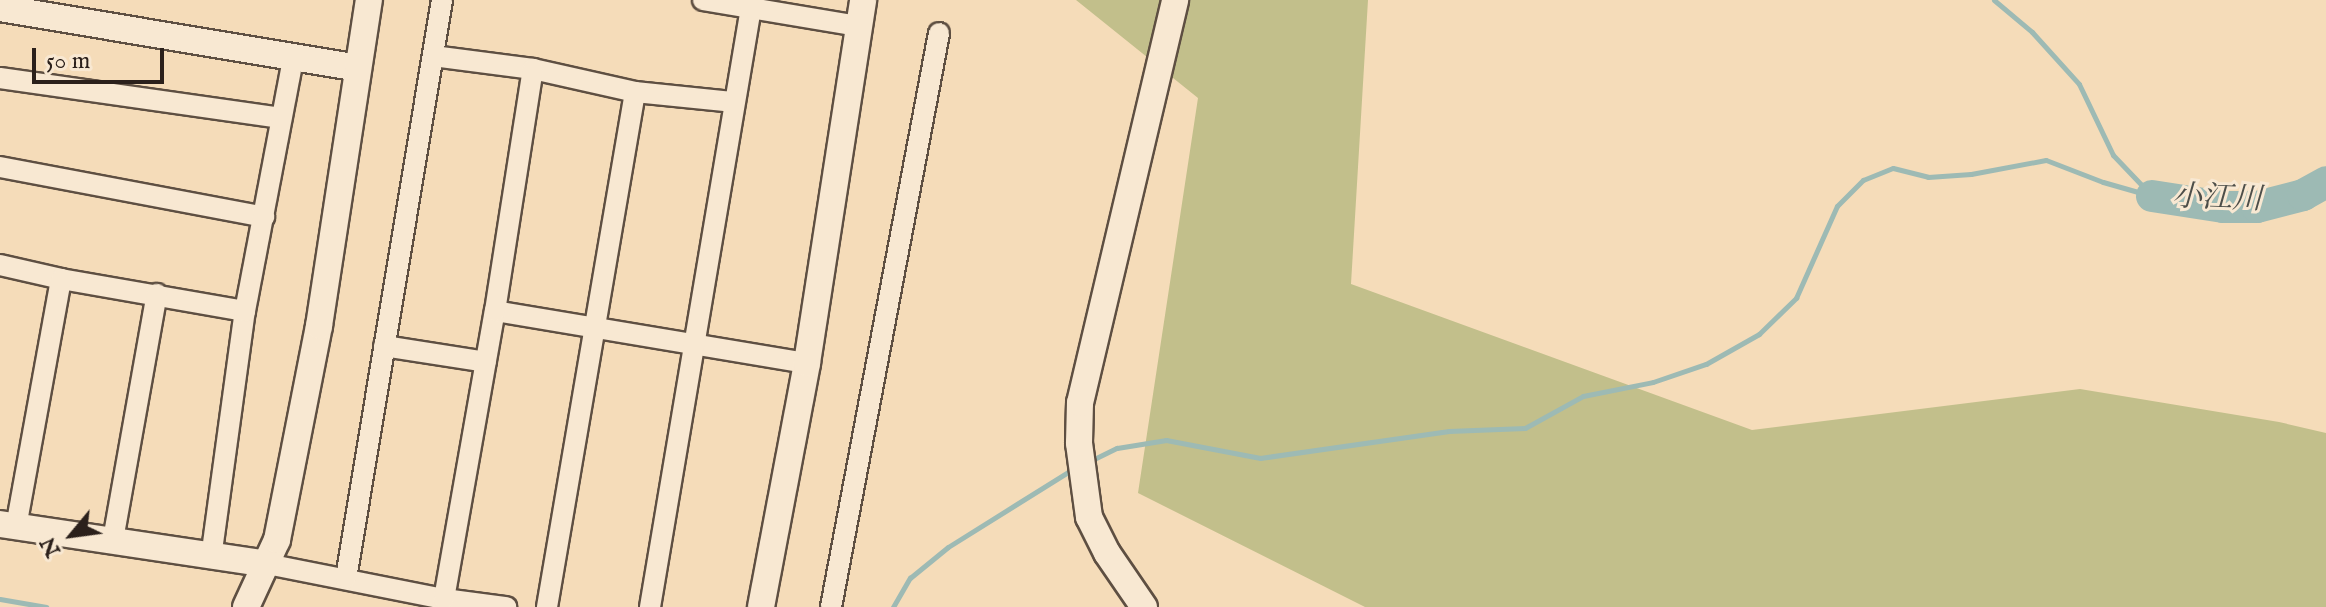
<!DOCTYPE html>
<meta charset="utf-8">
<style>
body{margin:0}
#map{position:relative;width:2326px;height:607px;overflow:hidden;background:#f5dcb9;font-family:"IM FELL English","Noto Serif JP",serif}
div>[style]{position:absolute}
.green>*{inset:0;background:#c2bf8b}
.stream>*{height:5px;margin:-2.5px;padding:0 2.5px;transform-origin:2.5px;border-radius:2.5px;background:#9dbab4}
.river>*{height:32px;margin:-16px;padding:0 16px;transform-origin:16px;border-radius:16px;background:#9dbab4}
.roads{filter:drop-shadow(2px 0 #5e4f42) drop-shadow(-2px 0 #5e4f42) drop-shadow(0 2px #5e4f42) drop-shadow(0 -2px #5e4f42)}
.minor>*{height:20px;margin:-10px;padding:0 10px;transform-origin:10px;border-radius:10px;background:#f8e8d2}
.tertiary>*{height:26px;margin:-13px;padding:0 13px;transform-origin:13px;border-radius:13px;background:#f8e8d2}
span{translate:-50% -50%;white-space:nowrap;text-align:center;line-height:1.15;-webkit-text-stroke:6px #f8e8d2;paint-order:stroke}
.water-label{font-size:30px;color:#4d4e49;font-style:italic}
.north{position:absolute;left:32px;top:495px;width:80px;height:80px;-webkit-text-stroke:6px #f8e8d2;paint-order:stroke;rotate:241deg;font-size:22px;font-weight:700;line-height:32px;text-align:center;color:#2b201b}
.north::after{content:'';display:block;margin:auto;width:28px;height:36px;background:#2b201b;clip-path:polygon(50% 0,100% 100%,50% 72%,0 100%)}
.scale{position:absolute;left:32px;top:48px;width:132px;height:36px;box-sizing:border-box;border:4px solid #2b201b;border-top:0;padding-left:10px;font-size:24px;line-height:28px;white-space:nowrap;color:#2b201b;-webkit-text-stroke:6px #f8e8d2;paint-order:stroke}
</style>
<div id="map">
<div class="green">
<div style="clip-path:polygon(1076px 0,1368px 0,1351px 284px,1752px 430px,2080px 389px,2279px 422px,2326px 433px,2326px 607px,1365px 607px,1138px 493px,1198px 98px)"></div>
</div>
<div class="stream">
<div style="left:1994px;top:0;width:50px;rotate:40.1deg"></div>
<div style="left:2032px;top:32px;width:70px;rotate:47.9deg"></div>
<div style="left:2079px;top:84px;width:79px;rotate:64.4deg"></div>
<div style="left:2113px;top:155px;width:57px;rotate:46.4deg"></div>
<div style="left:1090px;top:461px;width:30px;rotate:-26deg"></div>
<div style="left:1117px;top:448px;width:50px;rotate:-9.3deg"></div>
<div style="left:1166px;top:440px;width:96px;rotate:10.8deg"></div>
<div style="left:1260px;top:458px;width:191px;rotate:-8.1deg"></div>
<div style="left:1449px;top:431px;width:76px;rotate:-2.3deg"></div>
<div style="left:1525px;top:428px;width:66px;rotate:-28.9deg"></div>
<div style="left:1583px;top:396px;width:71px;rotate:-11.3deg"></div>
<div style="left:1653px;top:382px;width:56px;rotate:-18.8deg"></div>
<div style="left:1706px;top:364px;width:61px;rotate:-29.5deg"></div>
<div style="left:1759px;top:334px;width:52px;rotate:-44.2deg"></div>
<div style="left:1796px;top:298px;width:101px;rotate:-66deg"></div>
<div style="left:1837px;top:206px;width:37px;rotate:-45deg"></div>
<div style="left:1863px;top:180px;width:32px;rotate:-22deg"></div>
<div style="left:1893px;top:168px;width:36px;rotate:14deg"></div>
<div style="left:1928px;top:177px;width:43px;rotate:-4deg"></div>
<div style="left:1971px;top:174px;width:76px;rotate:-10.6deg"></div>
<div style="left:2046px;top:160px;width:61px;rotate:21.1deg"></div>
<div style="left:2103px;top:182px;width:51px;rotate:15.9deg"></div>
<div style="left:0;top:599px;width:47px;rotate:9.9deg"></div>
<div style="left:893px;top:607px;width:34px;rotate:-60deg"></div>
<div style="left:910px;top:578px;width:49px;rotate:-39.2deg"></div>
<div style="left:948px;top:547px;width:147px;rotate:-32deg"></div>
</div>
<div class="river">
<div style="left:2152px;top:196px;width:72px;rotate:8.8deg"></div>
<div style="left:2223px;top:207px;width:34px"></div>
<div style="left:2257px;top:207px;width:48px;rotate:-14.6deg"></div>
<div style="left:2303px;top:195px;width:26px;rotate:-29deg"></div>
</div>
<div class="roads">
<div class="minor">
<div style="left:703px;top:0;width:157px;rotate:9.5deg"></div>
<div style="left:433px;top:56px;width:101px;rotate:7.4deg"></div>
<div style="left:533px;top:69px;width:105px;rotate:12.7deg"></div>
<div style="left:635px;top:92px;width:100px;rotate:5.8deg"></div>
<div style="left:0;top:78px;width:284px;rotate:8.1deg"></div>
<div style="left:0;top:167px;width:269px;rotate:10.7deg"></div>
<div style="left:0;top:265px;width:63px;rotate:12.9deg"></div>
<div style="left:61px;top:279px;width:187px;rotate:9.9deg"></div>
<div style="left:495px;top:311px;width:316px;rotate:9.5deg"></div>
<div style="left:384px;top:346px;width:103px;rotate:8.9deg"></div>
<div style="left:16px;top:527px;width:252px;rotate:-79.7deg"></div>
<div style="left:113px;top:540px;width:250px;rotate:-79.9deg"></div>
<div style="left:211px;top:558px;width:249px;rotate:-82.2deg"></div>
<div style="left:245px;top:311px;width:257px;rotate:-79.2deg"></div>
<div style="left:267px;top:564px;width:180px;rotate:11.2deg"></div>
<div style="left:444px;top:599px;width:63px;rotate:7.4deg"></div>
<div style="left:346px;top:578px;width:586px;rotate:-80.57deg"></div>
<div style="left:444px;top:599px;width:292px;rotate:-80deg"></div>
<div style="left:495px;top:311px;width:245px;rotate:-81.1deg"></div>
<div style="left:547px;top:607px;width:522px;rotate:-80.3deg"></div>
<div style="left:650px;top:607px;width:607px;rotate:-80.43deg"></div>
<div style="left:831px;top:607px;width:584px;rotate:-79.34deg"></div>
</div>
<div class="tertiary">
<div style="left:0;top:8px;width:362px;rotate:9.5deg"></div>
<div style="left:0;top:524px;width:270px;rotate:8.5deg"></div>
<div style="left:246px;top:607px;width:74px;rotate:-65.2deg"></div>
<div style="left:277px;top:540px;width:218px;rotate:-78.9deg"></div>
<div style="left:319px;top:326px;width:330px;rotate:-81.3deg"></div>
<div style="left:761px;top:607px;width:248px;rotate:-79.3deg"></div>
<div style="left:807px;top:363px;width:367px;rotate:-81.2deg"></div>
<div style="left:1144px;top:607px;width:65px;rotate:-124.4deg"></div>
<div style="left:1107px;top:553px;width:40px;rotate:-116.6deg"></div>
<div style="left:1089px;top:517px;width:75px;rotate:-97.7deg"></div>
<div style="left:1079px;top:443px;width:40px;rotate:-88.6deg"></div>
<div style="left:1080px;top:403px;width:414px;rotate:-76.7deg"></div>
</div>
</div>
<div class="water-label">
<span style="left:2217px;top:199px;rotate:2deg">小江川</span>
</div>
<div class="north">N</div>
<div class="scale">50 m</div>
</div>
